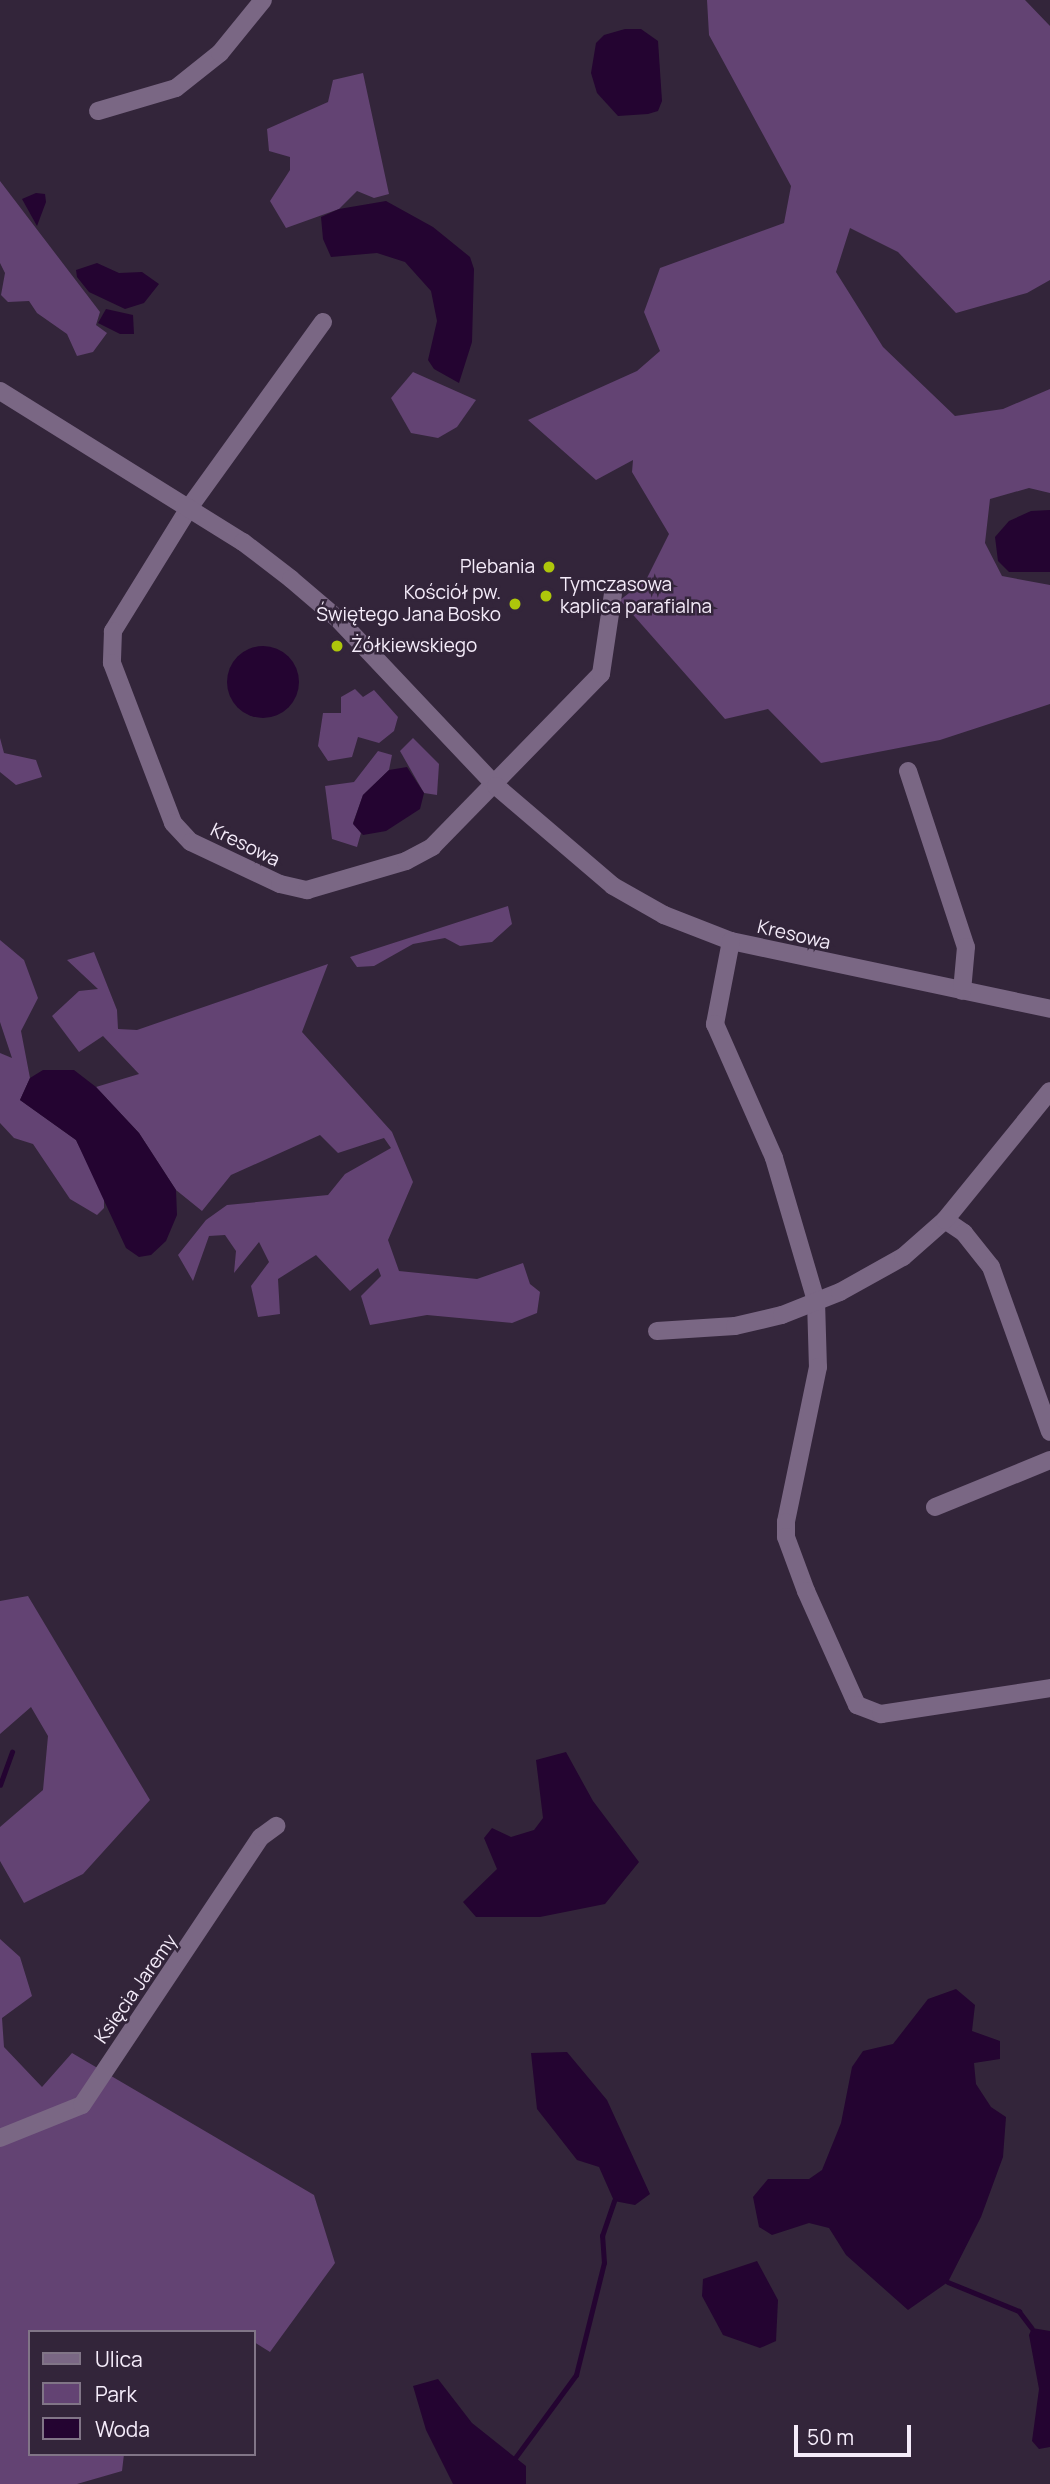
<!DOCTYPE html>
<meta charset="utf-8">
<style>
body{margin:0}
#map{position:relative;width:1050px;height:2484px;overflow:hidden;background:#33253a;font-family:Manrope,sans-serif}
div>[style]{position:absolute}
.green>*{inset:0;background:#634373}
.water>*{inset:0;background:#240431}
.round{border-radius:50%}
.stream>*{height:4.5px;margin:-2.25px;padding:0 2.25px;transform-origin:2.25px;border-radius:2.25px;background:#240431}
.minor>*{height:18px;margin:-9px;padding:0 9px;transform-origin:9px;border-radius:9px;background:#7a6784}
.dots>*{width:19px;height:19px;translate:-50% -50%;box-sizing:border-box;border:4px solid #33253a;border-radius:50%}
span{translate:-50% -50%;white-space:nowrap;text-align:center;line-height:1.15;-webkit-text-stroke:5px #33253a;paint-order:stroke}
.poi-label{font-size:19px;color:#f5ecfa}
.right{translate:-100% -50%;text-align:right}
.left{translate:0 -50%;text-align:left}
.street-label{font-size:19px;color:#f5ecfa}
.legend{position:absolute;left:28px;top:2330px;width:228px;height:126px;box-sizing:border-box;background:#33253a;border:2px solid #817587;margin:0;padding:9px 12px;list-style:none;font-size:21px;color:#f5ecfa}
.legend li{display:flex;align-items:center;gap:14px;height:35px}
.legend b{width:35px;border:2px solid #817587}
.scale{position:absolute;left:794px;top:2425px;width:117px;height:32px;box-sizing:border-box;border:4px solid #f5ecfa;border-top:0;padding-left:9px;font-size:21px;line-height:24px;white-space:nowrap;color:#f5ecfa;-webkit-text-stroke:5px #33253a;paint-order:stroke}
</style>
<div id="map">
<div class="green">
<div style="clip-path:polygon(707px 0,1025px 0,1050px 26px,1050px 280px,1027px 293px,956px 313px,898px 252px,850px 228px,836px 272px,883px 347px,955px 416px,1003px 409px,1050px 389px,1050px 493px,1029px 488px,990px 499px,985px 543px,1002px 576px,1050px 585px,1050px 704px,940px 740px,821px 763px,768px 709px,725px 719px,620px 600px,646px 580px,669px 534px,632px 472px,633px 460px,596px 480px,528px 420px,637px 371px,660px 351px,644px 312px,660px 268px,784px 223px,791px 186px,709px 35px)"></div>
<div style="clip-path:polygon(363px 73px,389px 194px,374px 198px,357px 191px,339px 209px,286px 228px,270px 201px,290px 170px,290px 157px,269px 151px,267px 129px,328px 102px,333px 80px)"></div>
<div style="clip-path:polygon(0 181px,100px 312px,96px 325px,107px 333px,93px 352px,77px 356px,67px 334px,37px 313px,29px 301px,8px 302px,1px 295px,5px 273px,0 263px)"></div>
<div style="clip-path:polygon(413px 372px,476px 400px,457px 427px,438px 438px,411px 433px,391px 398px)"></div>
<div style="clip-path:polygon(355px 689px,363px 697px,374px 690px,398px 717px,394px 731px,379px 743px,358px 737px,352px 757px,328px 761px,318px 746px,323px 713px,341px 713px,341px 697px)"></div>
<div style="clip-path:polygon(0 738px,4px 753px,36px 760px,42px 777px,16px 785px,0 772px)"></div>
<div style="clip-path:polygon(413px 738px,439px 764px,437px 795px,424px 793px,400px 751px)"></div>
<div style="clip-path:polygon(378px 751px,392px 755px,389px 770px,363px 795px,353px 823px,361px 833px,357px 847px,332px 839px,325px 786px,354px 782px)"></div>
<div style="clip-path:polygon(508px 906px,512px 924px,492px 942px,460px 946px,445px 938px,413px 944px,374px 966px,357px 967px,350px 957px)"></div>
<div style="clip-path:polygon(0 940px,24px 960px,38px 998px,21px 1031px,30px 1078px,20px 1100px,76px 1140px,104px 1195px,104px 1208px,97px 1215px,70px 1199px,33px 1144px,14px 1138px,0 1123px,0 1053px,12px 1058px,0 1022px)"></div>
<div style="clip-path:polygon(94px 952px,117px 1010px,118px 1029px,137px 1030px,328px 964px,302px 1032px,392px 1132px,413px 1182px,388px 1240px,399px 1271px,477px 1279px,523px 1263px,530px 1284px,540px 1292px,537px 1313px,512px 1323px,427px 1315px,370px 1325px,361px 1296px,381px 1276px,378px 1268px,350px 1291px,316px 1255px,278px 1279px,280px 1314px,258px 1317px,251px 1286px,269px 1262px,259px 1242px,234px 1273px,236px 1251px,225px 1235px,209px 1236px,193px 1281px,178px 1255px,206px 1220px,227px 1205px,328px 1195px,345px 1174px,391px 1148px,384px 1138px,338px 1153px,320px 1135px,231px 1175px,202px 1211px,176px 1190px,139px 1133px,96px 1087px,139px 1074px,103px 1036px,79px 1052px,52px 1016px,79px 991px,98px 989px,67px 960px)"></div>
<div style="clip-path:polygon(28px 1596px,150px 1800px,83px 1874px,24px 1903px,0 1861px,0 1827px,43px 1790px,48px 1736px,31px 1707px,0 1734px,0 1601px)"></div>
<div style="clip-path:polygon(0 1939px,20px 1957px,32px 1996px,2px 2018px,4px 2047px,42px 2087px,72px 2053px,314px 2195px,335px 2263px,270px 2352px,254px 2342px,254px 2332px,30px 2332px,30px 2454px,124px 2454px,122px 2471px,77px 2484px,0 2484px)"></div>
</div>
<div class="water">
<div style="clip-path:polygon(625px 29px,641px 29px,658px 41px,662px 101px,658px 111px,648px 114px,618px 116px,597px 93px,591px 73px,596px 43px,604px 35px)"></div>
<div style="clip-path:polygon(36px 193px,45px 194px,46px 202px,37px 226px,22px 199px)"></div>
<div style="clip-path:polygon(386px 201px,433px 227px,470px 257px,474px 269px,472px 342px,459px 383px,434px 369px,428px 360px,437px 321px,431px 291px,405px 262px,377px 253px,331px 257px,323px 239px,321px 217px,339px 209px)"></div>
<div style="clip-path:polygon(97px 263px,119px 273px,142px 272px,159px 284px,144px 303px,125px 309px,89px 292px,77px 277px,76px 270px)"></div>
<div style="clip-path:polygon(106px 309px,133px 315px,134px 334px,120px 334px,98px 323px)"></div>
<div style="clip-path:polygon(1050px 510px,1050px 572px,1009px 572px,998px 561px,995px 537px,1009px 521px,1031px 511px)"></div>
<div class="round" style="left:227px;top:646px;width:72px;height:72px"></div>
<div style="clip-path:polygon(407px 767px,424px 793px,420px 809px,386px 831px,363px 835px,353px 824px,363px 795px,389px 770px)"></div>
<div style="clip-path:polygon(43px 1070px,74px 1070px,96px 1087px,139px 1133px,176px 1190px,177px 1215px,166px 1241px,151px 1255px,139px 1257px,126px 1248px,76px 1140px,20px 1100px,30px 1078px)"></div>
<div style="clip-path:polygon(566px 1752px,593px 1801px,639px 1862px,605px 1904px,540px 1917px,476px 1917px,463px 1902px,497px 1869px,484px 1838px,492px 1828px,511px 1837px,534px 1830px,543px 1818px,536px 1760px)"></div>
<div style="clip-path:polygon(956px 1989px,975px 2005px,972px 2031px,1000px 2041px,1000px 2059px,974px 2063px,976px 2084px,991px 2107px,1006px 2117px,1003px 2157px,981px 2217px,948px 2282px,908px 2310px,846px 2255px,829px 2228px,809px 2223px,772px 2235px,759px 2227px,753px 2197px,768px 2179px,809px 2179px,822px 2170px,841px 2123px,852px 2067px,863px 2051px,893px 2044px,928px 1999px)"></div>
<div style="clip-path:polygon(567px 2052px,607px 2100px,650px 2194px,635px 2205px,614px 2201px,599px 2167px,577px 2160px,537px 2109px,531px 2053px)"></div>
<div style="clip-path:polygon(757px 2261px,778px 2300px,776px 2341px,760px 2348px,723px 2335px,702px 2296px,703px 2279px)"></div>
<div style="clip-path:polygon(1032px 2328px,1050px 2331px,1050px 2447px,1039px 2449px,1032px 2441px,1039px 2389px,1029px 2335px)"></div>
<div style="clip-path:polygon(438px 2379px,472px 2423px,526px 2466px,526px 2484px,453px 2484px,426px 2430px,413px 2386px)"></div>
</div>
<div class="stream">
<div style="left:0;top:1785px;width:35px;rotate:-70deg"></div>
<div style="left:948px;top:2282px;width:77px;rotate:22.2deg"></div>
<div style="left:1019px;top:2311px;width:21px;rotate:53deg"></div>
<div style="left:515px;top:2458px;width:103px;rotate:-53.7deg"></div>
<div style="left:576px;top:2375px;width:115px;rotate:-76deg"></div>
<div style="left:604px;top:2263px;width:27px;rotate:-94deg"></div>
<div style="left:602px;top:2236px;width:37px;rotate:-71deg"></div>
</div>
<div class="minor">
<div style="left:98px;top:111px;width:81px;rotate:-16.4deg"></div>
<div style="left:176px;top:88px;width:56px;rotate:-38.5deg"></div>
<div style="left:220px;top:53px;width:68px;rotate:-50.9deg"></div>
<div style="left:323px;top:322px;width:229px;rotate:125.8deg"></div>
<div style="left:189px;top:508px;width:145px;rotate:121.7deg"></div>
<div style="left:113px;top:631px;width:32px;rotate:92deg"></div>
<div style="left:112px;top:663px;width:171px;rotate:69.1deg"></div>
<div style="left:173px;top:823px;width:26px;rotate:47deg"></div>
<div style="left:191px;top:842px;width:98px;rotate:25.3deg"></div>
<div style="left:280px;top:884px;width:28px;rotate:13deg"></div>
<div style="left:307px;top:890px;width:103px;rotate:-16.3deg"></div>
<div style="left:406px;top:861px;width:30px;rotate:-28deg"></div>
<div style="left:432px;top:847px;width:242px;rotate:-45.7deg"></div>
<div style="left:601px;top:674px;width:81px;rotate:-81.5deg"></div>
<div style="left:0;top:391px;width:286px;rotate:31.9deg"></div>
<div style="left:243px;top:542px;width:61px;rotate:37.6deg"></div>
<div style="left:291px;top:579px;width:63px;rotate:40.5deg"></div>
<div style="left:339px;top:620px;width:228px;rotate:46.6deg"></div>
<div style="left:496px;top:786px;width:154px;rotate:40.5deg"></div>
<div style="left:613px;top:886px;width:59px;rotate:29.6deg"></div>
<div style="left:664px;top:915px;width:72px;rotate:21.2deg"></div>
<div style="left:731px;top:941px;width:326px;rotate:12deg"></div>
<div style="left:908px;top:771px;width:185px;rotate:71.8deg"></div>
<div style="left:966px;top:947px;width:44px;rotate:95.2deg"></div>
<div style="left:731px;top:941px;width:85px;rotate:100.9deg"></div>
<div style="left:715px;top:1024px;width:146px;rotate:66.2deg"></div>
<div style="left:774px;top:1158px;width:149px;rotate:73.6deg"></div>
<div style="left:816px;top:1301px;width:66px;rotate:88.3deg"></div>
<div style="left:818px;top:1367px;width:158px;rotate:101.7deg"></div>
<div style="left:786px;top:1522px;width:15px;rotate:90deg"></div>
<div style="left:786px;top:1537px;width:58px;rotate:69.7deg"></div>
<div style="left:806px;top:1591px;width:125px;rotate:65.9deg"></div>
<div style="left:857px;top:1705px;width:26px;rotate:21deg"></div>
<div style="left:881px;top:1714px;width:171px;rotate:-8.7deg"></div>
<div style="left:945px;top:1220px;width:23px;rotate:34deg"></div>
<div style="left:964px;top:1233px;width:43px;rotate:51.5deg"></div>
<div style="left:991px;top:1267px;width:175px;rotate:70.3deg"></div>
<div style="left:657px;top:1331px;width:78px;rotate:-3.7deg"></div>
<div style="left:735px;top:1326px;width:48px;rotate:-13.2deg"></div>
<div style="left:782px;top:1315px;width:62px;rotate:-21.6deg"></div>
<div style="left:840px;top:1292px;width:72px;rotate:-29.1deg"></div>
<div style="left:903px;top:1257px;width:56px;rotate:-41.4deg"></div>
<div style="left:945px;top:1220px;width:166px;rotate:-50.9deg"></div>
<div style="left:935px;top:1507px;width:124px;rotate:-22.2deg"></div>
<div style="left:0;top:2138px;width:88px;rotate:-21.9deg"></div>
<div style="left:82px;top:2105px;width:322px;rotate:-56.3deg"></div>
<div style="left:261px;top:1837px;width:19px;rotate:-36deg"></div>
</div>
<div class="dots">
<div style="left:549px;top:567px;background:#aec60b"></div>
<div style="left:546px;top:596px;background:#aec60b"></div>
<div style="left:515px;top:604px;background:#aec60b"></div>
<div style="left:337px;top:646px;background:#aec60b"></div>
</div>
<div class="poi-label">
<span class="right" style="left:535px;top:567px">Plebania</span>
<span class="left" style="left:560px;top:596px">Tymczasowa<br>kaplica parafialna</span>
<span class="right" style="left:501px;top:604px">Kościół pw.<br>Świętego Jana Bosko</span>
<span class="left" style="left:351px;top:646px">Żółkiewskiego</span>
</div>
<div class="street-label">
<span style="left:245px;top:845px;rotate:26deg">Kresowa</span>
<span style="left:794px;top:935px;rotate:13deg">Kresowa</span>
<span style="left:136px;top:1989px;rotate:-55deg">Księcia Jaremy</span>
</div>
<ul class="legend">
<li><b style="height:9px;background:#7a6784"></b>Ulica</li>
<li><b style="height:19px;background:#634373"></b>Park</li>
<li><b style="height:19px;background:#240431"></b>Woda</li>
</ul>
<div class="scale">50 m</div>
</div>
